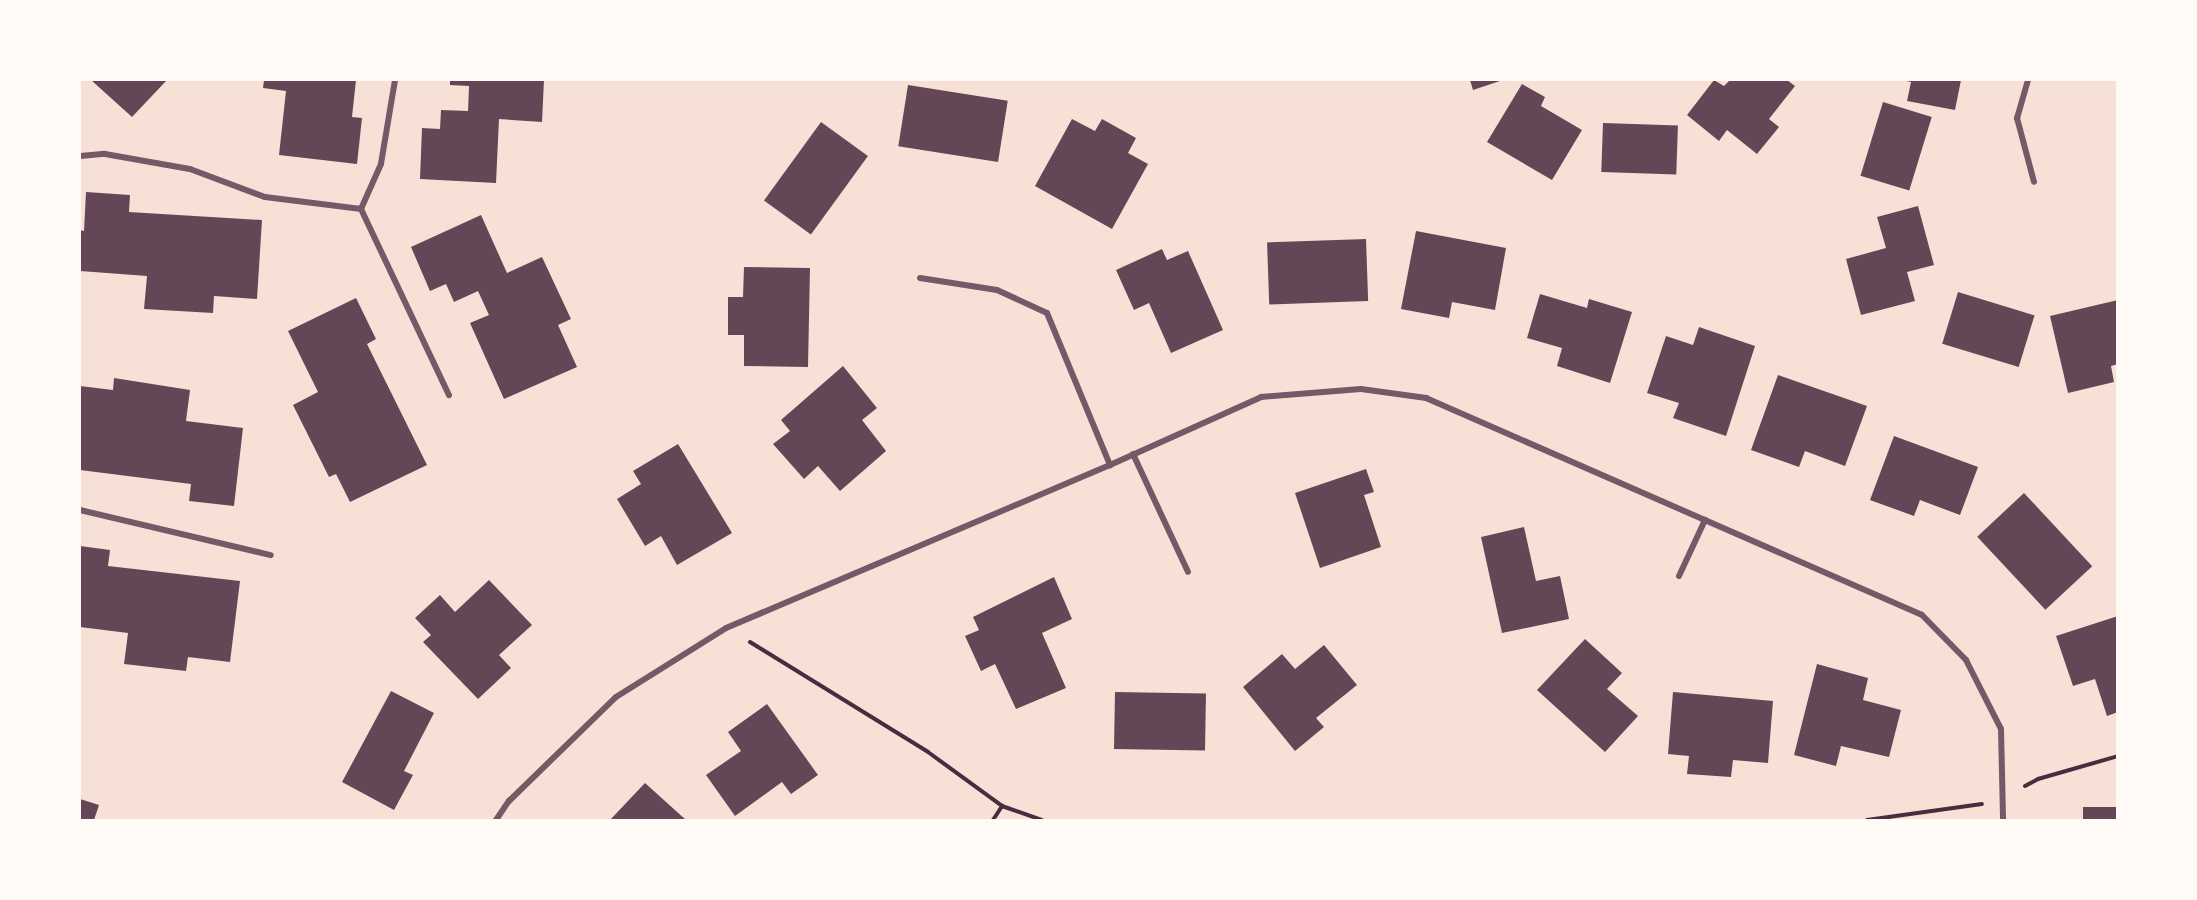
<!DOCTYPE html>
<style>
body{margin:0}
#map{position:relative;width:2197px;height:900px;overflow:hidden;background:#f7e1d7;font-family:"Source Sans 3",sans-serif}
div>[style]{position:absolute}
.building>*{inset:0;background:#644757;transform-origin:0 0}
.path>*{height:4px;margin:-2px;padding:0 2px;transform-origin:2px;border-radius:2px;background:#4a2c40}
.minor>*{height:6px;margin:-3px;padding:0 3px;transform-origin:3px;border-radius:3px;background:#755966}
span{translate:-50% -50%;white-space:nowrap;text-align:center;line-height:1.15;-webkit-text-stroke:5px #fffaf5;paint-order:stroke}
.frame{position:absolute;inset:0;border:81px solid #fffaf5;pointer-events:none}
</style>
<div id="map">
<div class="building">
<div style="clip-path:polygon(91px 80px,167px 80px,132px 117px)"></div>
<div style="clip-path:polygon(264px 80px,356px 80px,352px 117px,362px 118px,357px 164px,279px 155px,286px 91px,263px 88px)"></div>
<div style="clip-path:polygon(450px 80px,544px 80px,542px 122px,499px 119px,496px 183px,420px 179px,422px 128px,440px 129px,441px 110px,468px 111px,469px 86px,450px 85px)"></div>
<div style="clip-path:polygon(1470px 80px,1503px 80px,1473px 90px)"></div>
<div style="clip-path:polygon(1714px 80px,1724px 86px,1730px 80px,1787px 80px,1795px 86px,1769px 119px,1779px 127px,1757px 154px,1727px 130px,1719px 141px,1687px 115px)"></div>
<div style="clip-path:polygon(1902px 80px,1961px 80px,1955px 110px,1907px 101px,1911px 82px)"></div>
<div style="clip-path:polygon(1522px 84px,1545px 97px,1541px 106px,1582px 130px,1552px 180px,1487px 142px)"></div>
<div style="left:908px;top:85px;width:101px;height:62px;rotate:9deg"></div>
<div style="left:1883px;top:102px;width:51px;height:77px;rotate:17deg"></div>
<div style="clip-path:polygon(1072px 119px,1095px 131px,1102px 119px,1136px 138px,1128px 153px,1148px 164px,1112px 229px,1035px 186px)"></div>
<div style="left:821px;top:122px;width:58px;height:97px;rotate:36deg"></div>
<div style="left:1603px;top:123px;width:75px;height:49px;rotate:2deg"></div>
<div style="clip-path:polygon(86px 192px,130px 195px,129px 212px,262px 220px,257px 299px,214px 296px,213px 313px,144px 309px,147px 276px,80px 271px,80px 230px,84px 231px)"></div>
<div style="clip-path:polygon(1918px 206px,1934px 265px,1907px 272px,1915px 301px,1861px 315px,1846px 259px,1886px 248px,1877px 217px)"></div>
<div style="clip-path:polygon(481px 215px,507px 273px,542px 257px,571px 319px,558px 325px,577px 367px,504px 399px,470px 323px,489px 315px,478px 291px,454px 302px,446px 284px,430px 291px,411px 247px)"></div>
<div style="clip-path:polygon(1416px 231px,1506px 248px,1495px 310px,1452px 302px,1449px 318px,1401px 309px)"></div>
<div style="left:1366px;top:239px;width:62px;height:99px;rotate:88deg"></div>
<div style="clip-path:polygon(1162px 249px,1167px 260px,1188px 251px,1223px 330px,1171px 353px,1149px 303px,1134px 310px,1116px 270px)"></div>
<div style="clip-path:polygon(744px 267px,810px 268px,808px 367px,744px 366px,744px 335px,728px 335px,728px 297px,743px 297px)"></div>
<div style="left:1958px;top:292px;width:80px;height:54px;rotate:17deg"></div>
<div style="clip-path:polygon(1540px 294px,1587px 308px,1589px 299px,1632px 312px,1610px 383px,1557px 366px,1562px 348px,1527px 338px)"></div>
<div style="clip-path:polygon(356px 298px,376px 339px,367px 344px,427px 465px,350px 502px,336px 474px,329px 477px,293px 405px,318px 392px,288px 331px)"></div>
<div style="clip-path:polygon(2118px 300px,2118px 364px,2111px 366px,2114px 382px,2068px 393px,2050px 316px)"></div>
<div style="clip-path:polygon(1699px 327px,1755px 346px,1726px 436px,1673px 418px,1679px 403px,1647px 393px,1666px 336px,1693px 345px)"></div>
<div style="clip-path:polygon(843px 366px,877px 408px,862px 420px,886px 451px,840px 491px,818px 466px,804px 479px,773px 444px,790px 431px,781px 420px)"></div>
<div style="clip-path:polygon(1778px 375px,1867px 406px,1845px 466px,1805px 451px,1799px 467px,1751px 450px)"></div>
<div style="clip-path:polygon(114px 378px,190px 390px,186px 421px,243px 428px,234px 506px,189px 501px,191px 484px,80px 470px,80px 386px,113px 390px)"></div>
<div style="clip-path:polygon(1894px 436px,1978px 467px,1960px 515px,1920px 500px,1914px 516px,1870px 500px)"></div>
<div style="clip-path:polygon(678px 444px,732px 533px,677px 565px,661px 536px,645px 546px,617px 499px,641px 484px,633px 471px)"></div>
<div style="clip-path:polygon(1366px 469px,1374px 492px,1364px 495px,1381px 547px,1320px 568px,1295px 493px)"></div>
<div style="left:2024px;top:493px;width:100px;height:64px;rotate:47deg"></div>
<div style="clip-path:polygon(1524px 527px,1536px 581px,1560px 576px,1569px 619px,1502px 633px,1481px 537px)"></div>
<div style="clip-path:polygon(80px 546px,110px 550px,108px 566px,240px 581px,230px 662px,188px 657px,186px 671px,124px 664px,128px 633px,80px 627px)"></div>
<div style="clip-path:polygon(1054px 577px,1072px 619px,1042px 633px,1066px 688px,1016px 709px,995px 664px,981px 671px,965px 636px,979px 630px,973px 617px)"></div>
<div style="clip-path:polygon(489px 580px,532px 625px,499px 655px,511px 668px,478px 699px,423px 642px,431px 635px,415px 618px,440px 595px,455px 612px)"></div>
<div style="clip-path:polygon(2118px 616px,2118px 712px,2107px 716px,2095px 679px,2073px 686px,2056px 636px)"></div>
<div style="clip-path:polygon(1585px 639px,1622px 673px,1607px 689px,1638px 716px,1605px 752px,1537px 690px)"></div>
<div style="clip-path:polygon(1324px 645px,1357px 685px,1316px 718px,1324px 727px,1295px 751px,1243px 687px,1282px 654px,1295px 669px)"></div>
<div style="clip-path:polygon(1817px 664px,1868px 678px,1863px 700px,1901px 710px,1889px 757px,1841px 746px,1836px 766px,1794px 755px)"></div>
<div style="clip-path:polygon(391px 691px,434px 713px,404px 771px,413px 775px,394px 810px,342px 782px)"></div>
<div style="left:1115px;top:692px;width:91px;height:57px;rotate:1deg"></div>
<div style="clip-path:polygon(1673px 692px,1773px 701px,1768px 763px,1733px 760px,1731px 777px,1687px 774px,1689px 756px,1668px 754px)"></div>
<div style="clip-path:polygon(767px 704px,818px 775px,791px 794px,782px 782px,735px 816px,706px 775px,741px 751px,728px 732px)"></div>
<div style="clip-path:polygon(645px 783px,686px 820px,610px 820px)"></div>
<div style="clip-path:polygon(80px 799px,99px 805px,94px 820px,80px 820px)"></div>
<div style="left:2118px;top:807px;width:13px;height:35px;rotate:90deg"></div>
</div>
<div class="path">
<div style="left:750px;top:642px;width:209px;rotate:31.7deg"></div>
<div style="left:928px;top:752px;width:92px;rotate:36.1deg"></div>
<div style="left:1002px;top:806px;width:42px;rotate:19.3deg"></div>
<div style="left:2025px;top:786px;width:15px;rotate:-28deg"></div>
<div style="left:2038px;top:779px;width:83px;rotate:-16deg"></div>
<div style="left:993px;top:820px;width:17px;rotate:-57deg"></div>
<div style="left:1867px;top:820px;width:116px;rotate:-7.9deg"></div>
</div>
<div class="minor">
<div style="left:395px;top:80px;width:85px;rotate:99.5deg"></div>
<div style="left:381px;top:164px;width:49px;rotate:114deg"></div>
<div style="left:361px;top:209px;width:206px;rotate:64.7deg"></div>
<div style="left:2028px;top:80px;width:40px;rotate:106deg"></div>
<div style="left:2017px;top:118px;width:66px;rotate:75.1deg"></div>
<div style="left:80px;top:156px;width:25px;rotate:-5deg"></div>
<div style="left:105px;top:154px;width:86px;rotate:10deg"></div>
<div style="left:190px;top:169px;width:80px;rotate:20.5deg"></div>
<div style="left:265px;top:197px;width:97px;rotate:7.1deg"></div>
<div style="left:920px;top:278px;width:78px;rotate:8.9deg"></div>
<div style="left:997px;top:290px;width:55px;rotate:24.7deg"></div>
<div style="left:1047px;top:313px;width:165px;rotate:67.5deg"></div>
<div style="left:1110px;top:465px;width:166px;rotate:-24.2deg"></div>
<div style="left:1261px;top:397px;width:100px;rotate:-4.6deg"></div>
<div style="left:1361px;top:389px;width:66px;rotate:7.9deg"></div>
<div style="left:1426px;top:398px;width:541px;rotate:23.63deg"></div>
<div style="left:1922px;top:615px;width:63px;rotate:45.6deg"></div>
<div style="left:1966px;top:660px;width:77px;rotate:63.1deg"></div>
<div style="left:2001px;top:729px;width:91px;rotate:88.7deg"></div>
<div style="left:1133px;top:454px;width:130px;rotate:65deg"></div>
<div style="left:80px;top:510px;width:196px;rotate:13.3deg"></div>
<div style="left:1679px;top:576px;width:62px;rotate:-65.1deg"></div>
<div style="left:496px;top:820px;width:23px;rotate:-56deg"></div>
<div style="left:509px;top:801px;width:149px;rotate:-44.2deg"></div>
<div style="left:616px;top:697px;width:130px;rotate:-32.1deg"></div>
<div style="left:726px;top:628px;width:417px;rotate:-23deg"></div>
</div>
<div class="frame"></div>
</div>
